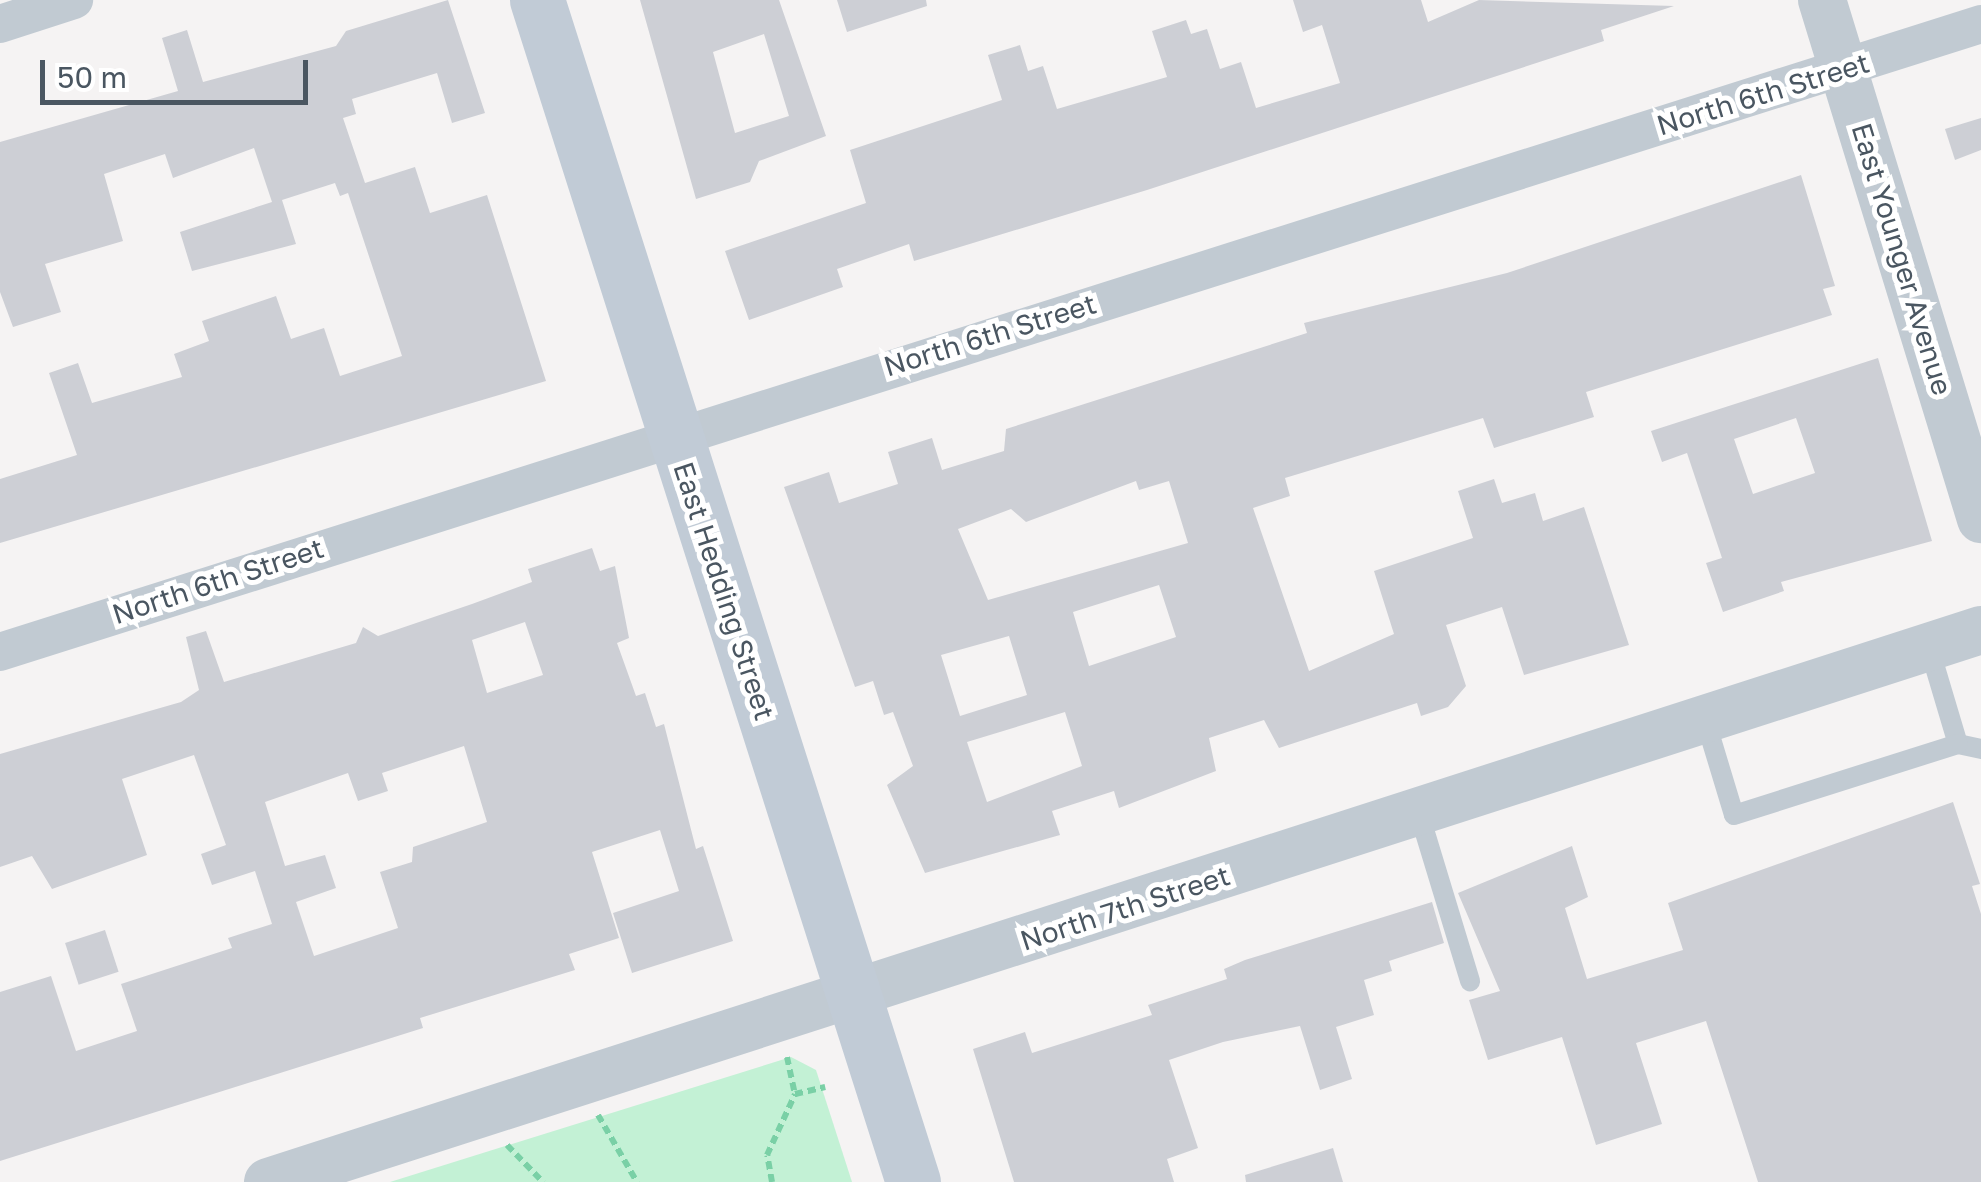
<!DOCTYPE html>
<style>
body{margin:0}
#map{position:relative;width:1981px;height:1182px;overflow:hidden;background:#f5f3f3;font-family:"Golos Text",sans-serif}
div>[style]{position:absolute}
.green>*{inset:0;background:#c3f1d5}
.building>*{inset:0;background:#cdcfd5;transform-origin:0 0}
.path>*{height:6px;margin-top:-3px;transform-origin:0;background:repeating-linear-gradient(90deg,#7ad0a6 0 8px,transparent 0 13px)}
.service>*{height:20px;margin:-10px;padding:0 10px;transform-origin:10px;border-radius:10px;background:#c1cad2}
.minor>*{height:38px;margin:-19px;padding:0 19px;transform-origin:19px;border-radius:19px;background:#c1cad2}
.tertiary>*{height:48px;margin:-24px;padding:0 24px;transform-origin:24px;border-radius:24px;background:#c1cad2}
.secondary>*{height:55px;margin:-27.5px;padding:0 27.5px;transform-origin:27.5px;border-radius:27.5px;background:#c1cbd6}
span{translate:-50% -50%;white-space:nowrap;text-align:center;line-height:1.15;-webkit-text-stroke:10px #fff;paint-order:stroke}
.street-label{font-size:28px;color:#4a5661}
.scale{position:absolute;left:40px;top:60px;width:268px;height:45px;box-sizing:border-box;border:5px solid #4a5661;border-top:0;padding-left:12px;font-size:30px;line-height:35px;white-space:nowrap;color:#4a5661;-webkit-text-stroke:8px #fff;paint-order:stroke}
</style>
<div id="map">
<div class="green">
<div style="clip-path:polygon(791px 1057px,816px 1070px,852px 1182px,390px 1182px)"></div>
</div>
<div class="building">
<div style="clip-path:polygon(448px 0,485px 113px,452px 123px,437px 73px,352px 99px,356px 114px,343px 118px,365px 183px,415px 167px,430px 213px,487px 195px,546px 381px,0 543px,0 479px,77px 455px,49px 373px,78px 363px,92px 403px,182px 377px,174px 354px,209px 341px,202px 321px,276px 296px,291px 339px,324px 328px,340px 376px,402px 356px,348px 193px,340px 196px,335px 183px,282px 200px,296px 244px,192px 271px,180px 232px,272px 202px,254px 148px,173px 178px,165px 154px,104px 174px,123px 241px,45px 264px,61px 312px,13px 327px,0 292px,0 142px,178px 91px,162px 38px,187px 30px,203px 82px,336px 46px,346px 31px)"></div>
<div style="clip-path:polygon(evenodd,640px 0,779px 0,826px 136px,759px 161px,750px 182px,696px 199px,640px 0,764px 34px,789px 116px,735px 133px,713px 52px,764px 34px)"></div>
<div style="clip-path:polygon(837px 0,926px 0,927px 6px,847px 32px)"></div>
<div style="clip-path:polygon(1293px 0,1421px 0,1428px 22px,1479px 0,1674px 6px,1601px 30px,1604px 41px,1147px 190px,914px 261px,909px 244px,837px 269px,843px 287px,749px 320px,725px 251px,866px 203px,850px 150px,1002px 100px,988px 55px,1020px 45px,1028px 71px,1043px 66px,1057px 109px,1167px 77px,1152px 31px,1186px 20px,1191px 34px,1207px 29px,1220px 69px,1241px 62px,1256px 108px,1340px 83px,1322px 25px,1303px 32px)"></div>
<div style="clip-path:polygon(1981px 118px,1981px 150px,1955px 160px,1945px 129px)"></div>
<div style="clip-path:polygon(evenodd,1801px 175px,1835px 286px,1823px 289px,1832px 315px,1586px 392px,1594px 417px,1494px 448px,1483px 418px,1285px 478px,1290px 496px,1253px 508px,1309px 671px,1394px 634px,1374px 571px,1473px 538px,1458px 491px,1494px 479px,1502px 503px,1535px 493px,1543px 521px,1584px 507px,1629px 645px,1524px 675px,1502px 607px,1446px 625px,1466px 686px,1448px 707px,1421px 716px,1417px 703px,1279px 748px,1264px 720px,1209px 738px,1216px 771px,1119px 808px,1114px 791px,1052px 811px,1060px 835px,925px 873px,887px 785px,913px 766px,893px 712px,884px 715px,873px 681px,855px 687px,784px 487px,829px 472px,839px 503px,898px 484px,888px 452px,932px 438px,942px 470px,1004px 451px,1006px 429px,1307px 333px,1304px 323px,1507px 273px,1801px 175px,1136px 481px,1139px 490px,1169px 481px,1188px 543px,988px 600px,958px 529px,1011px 509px,1026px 522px,1136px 481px,1801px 175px,1159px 585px,1176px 637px,1089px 666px,1073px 612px,1159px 585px,1801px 175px,1009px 636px,1027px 695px,960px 716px,941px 655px,1009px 636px,1801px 175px,1065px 712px,1082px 766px,987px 802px,967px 742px,1065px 712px)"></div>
<div style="clip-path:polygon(evenodd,1878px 358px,1932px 541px,1781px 582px,1784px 591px,1723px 612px,1706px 563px,1722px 558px,1687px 453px,1662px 462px,1651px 431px,1878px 358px,1796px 418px,1815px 473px,1753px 494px,1734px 439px,1796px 418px)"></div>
<div style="clip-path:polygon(evenodd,592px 548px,600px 571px,615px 566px,629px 638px,617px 643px,636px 696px,645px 693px,656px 727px,664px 724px,696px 849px,703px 846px,733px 941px,632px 973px,613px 913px,679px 891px,660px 830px,592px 852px,619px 938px,569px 954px,575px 970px,420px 1018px,423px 1028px,0 1161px,0 992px,51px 976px,76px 1051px,137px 1031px,121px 984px,232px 948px,228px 938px,272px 924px,255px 871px,212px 885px,201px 854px,226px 845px,194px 755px,122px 779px,147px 855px,52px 889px,32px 856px,0 867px,0 754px,181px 702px,199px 690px,186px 637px,206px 631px,224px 682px,356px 643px,363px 627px,378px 636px,472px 604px,532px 582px,528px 569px,592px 548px,525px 622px,543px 675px,487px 693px,472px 640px,525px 622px,592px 548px,464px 746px,487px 822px,413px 847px,412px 862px,380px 872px,398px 928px,314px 956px,296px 902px,336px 888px,325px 855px,285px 866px,265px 802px,348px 773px,358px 801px,388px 791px,382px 773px,464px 746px)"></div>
<div style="clip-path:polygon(1953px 802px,1980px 884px,1972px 886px,1981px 914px,1981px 1182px,1758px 1182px,1706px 1021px,1636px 1043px,1662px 1124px,1596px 1145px,1562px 1037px,1488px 1060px,1469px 1000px,1500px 991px,1458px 893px,1572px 846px,1588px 897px,1565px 908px,1587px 979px,1683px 950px,1668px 903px)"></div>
<div style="clip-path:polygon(1432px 902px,1444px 943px,1389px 961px,1392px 971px,1364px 980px,1374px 1015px,1336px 1027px,1352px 1079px,1320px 1090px,1300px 1026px,1223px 1042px,1169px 1060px,1198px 1148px,1167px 1159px,1174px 1182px,1014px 1182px,973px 1049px,1025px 1032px,1032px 1053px,1152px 1015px,1148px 1005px,1227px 979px,1224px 969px,1245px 960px)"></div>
<div style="left:105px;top:930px;width:44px;height:42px;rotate:72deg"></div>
<div style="clip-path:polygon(1333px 1148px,1343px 1182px,1246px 1182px,1245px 1175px)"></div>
</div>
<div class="path">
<div style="left:787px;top:1057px;width:38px;rotate:78deg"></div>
<div style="left:598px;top:1115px;width:78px;rotate:59.8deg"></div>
<div style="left:507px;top:1145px;width:52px;rotate:45.8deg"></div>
<div style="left:772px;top:1182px;width:27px;rotate:-100deg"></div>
<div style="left:767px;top:1155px;width:67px;rotate:-65.3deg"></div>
<div style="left:795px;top:1094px;width:31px;rotate:-13deg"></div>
</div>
<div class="service">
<div style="left:1929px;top:647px;width:101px;rotate:73.4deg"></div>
<div style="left:1958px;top:744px;width:24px;rotate:12deg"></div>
<div style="left:1705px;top:719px;width:100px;rotate:73.2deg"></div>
<div style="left:1734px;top:815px;width:235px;rotate:-17.6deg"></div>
<div style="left:1419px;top:813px;width:176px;rotate:73.1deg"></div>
</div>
<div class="minor">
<div style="left:0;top:24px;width:78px;rotate:-18deg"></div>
<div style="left:0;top:652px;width:2078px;rotate:-17.59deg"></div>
</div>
<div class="tertiary">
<div style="left:1822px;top:0;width:543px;rotate:72.97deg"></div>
<div style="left:268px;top:1182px;width:1800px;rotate:-17.86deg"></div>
</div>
<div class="secondary">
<div style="left:537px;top:0;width:1240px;rotate:72.35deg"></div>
</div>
<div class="street-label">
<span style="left:1763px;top:94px;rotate:-17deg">North 6th Street</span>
<span style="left:1902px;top:259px;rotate:73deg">East Younger Avenue</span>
<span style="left:990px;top:335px;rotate:-17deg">North 6th Street</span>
<span style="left:218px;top:581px;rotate:-18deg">North 6th Street</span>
<span style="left:724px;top:591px;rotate:72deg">East Hedding Street</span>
<span style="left:1125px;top:908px;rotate:-18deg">North 7th Street</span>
</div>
<div class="scale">50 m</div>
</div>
